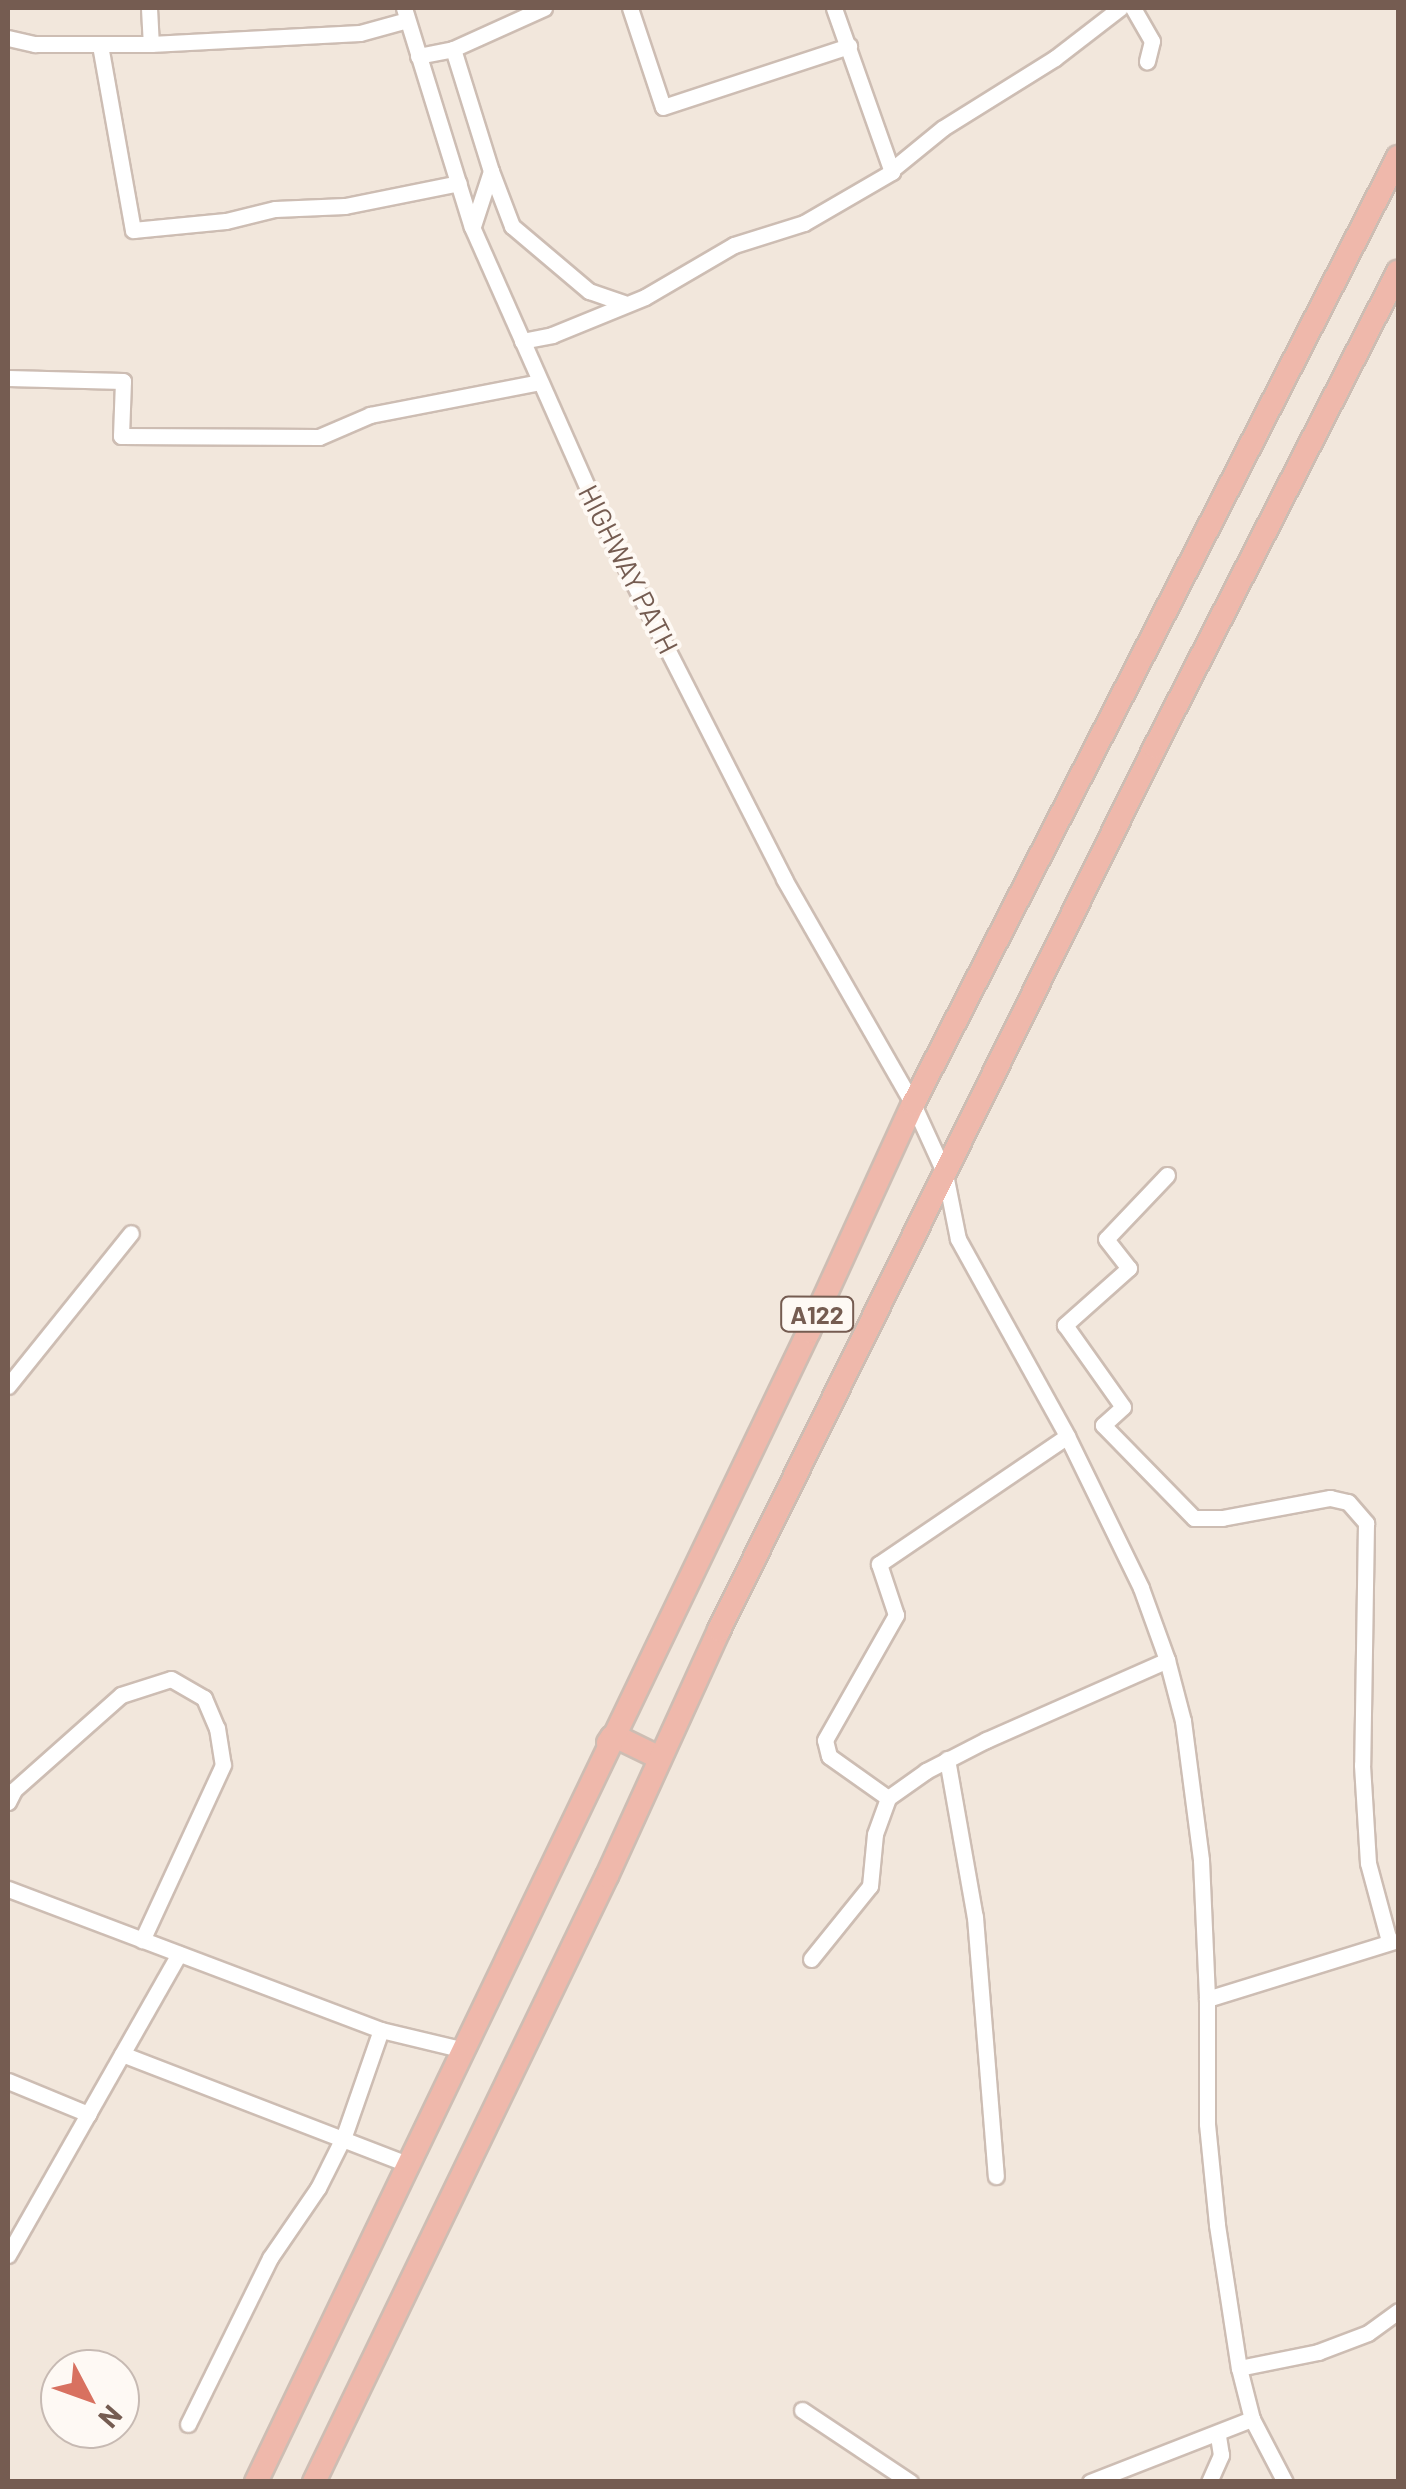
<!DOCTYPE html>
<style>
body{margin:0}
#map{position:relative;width:1406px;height:2489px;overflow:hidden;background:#fbf5ee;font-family:Barlow,sans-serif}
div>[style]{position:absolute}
.residential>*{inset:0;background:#f2e7dc}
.roads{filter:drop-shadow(2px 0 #cdbdb3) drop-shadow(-2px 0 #cdbdb3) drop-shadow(0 2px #cdbdb3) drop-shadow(0 -2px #cdbdb3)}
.minor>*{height:15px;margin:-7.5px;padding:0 7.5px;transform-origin:7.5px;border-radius:7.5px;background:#fff}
.highway>*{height:22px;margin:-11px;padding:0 11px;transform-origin:11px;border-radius:11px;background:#efb8ab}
span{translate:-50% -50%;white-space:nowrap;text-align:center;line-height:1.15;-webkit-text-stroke:8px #fef9f4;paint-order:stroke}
.shield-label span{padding:2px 8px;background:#fef9f4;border:2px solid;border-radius:8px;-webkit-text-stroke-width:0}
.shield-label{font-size:25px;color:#755c51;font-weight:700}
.street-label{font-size:28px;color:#755c51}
.frame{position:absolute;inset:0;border:10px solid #755c51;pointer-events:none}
.north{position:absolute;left:40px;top:2349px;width:100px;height:100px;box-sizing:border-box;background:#fef9f4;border:2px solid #c7bab3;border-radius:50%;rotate:131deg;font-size:28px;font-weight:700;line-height:40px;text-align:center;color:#755c51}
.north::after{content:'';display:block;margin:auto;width:35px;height:45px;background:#d87160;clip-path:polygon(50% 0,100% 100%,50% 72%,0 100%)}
</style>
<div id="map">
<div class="residential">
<div style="clip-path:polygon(evenodd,8px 8px,1398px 8px,1398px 2481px,8px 2482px,8px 8px,60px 2369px,120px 2369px,120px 2429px,60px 2429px,60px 2369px)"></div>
</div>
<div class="roads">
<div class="minor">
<div style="left:149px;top:8px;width:36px;rotate:87deg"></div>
<div style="left:404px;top:8px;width:229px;rotate:72.8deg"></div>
<div style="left:472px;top:227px;width:328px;rotate:66.1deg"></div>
<div style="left:605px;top:527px;width:395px;rotate:63deg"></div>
<div style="left:784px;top:879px;width:259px;rotate:60.2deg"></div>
<div style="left:913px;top:1104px;width:77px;rotate:65.4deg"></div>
<div style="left:945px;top:1174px;width:66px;rotate:78.7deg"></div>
<div style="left:958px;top:1239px;width:225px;rotate:61deg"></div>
<div style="left:1067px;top:1436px;width:169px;rotate:64deg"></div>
<div style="left:1141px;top:1588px;width:77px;rotate:70.1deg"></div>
<div style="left:1167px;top:1660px;width:63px;rotate:75.3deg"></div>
<div style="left:1183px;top:1721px;width:140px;rotate:82.6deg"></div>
<div style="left:1201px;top:1860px;width:139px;rotate:87.5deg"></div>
<div style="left:1207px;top:1999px;width:125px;rotate:90deg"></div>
<div style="left:1207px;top:2124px;width:101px;rotate:84.3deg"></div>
<div style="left:1217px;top:2225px;width:145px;rotate:81.3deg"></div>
<div style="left:1239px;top:2368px;width:53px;rotate:75.7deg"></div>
<div style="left:1252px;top:2419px;width:71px;rotate:62.4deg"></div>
<div style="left:630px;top:8px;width:104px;rotate:71.6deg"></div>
<div style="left:663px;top:107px;width:196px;rotate:-18.2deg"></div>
<div style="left:1133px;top:8px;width:38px;rotate:60deg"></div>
<div style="left:1152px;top:41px;width:21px;rotate:104deg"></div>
<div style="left:8px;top:38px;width:28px;rotate:13deg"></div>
<div style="left:35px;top:44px;width:116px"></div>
<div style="left:151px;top:44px;width:209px;rotate:-3deg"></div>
<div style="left:360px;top:33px;width:49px;rotate:-15.5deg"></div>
<div style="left:100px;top:45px;width:188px;rotate:79.9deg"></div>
<div style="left:133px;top:230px;width:93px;rotate:-5.5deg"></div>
<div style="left:226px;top:221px;width:50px;rotate:-13.8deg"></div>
<div style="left:275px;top:209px;width:70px;rotate:-2.5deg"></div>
<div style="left:345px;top:206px;width:116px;rotate:-11.4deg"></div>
<div style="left:453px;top:49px;width:128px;rotate:72.7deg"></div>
<div style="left:491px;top:171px;width:58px;rotate:108.1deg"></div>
<div style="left:418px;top:56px;width:36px;rotate:-11deg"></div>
<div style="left:453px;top:49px;width:100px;rotate:-24.3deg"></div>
<div style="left:894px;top:168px;width:63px;rotate:-39.2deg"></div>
<div style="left:943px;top:128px;width:132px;rotate:-32deg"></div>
<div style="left:1055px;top:58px;width:82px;rotate:-37.6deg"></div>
<div style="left:491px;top:171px;width:59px;rotate:69.1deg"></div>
<div style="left:512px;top:226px;width:101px;rotate:40.2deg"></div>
<div style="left:589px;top:291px;width:37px;rotate:19deg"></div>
<div style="left:522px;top:341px;width:31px;rotate:-11deg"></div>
<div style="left:552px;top:335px;width:100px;rotate:-22.2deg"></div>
<div style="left:645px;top:297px;width:103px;rotate:-30.3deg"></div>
<div style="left:734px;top:245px;width:73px;rotate:-17.4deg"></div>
<div style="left:804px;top:223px;width:102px;rotate:-30.1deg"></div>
<div style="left:892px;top:172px;width:174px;rotate:-109.5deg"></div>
<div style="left:8px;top:378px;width:115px;rotate:1.5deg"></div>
<div style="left:123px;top:381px;width:55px;rotate:92.1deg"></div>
<div style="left:121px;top:436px;width:198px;rotate:0.3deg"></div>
<div style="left:319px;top:437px;width:56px;rotate:-23.3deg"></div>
<div style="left:370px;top:415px;width:173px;rotate:-11deg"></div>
<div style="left:1167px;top:1175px;width:88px;rotate:133.6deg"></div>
<div style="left:1106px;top:1239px;width:37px;rotate:52deg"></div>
<div style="left:1129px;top:1268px;width:86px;rotate:138.3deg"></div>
<div style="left:1065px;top:1325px;width:100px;rotate:54.7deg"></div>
<div style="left:1123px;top:1407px;width:27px;rotate:138deg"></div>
<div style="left:1103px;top:1425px;width:130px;rotate:45.6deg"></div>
<div style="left:1194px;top:1518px;width:28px"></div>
<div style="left:1222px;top:1518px;width:110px;rotate:-10.5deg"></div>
<div style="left:1330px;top:1498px;width:18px;rotate:13deg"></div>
<div style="left:1348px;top:1502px;width:28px;rotate:49deg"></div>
<div style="left:1366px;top:1523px;width:242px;rotate:90.9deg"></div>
<div style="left:1362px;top:1765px;width:98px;rotate:86.5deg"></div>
<div style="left:1368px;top:1863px;width:81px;rotate:74.9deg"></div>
<div style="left:8px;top:1386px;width:196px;rotate:-51.2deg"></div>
<div style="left:947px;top:1759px;width:160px;rotate:80deg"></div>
<div style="left:975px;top:1917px;width:260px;rotate:85.4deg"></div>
<div style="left:888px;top:1798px;width:72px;rotate:-144.6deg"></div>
<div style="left:829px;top:1756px;width:16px;rotate:-104deg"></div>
<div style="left:825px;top:1740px;width:144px;rotate:-60.4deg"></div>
<div style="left:896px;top:1615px;width:54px;rotate:-108.4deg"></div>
<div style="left:879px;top:1564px;width:227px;rotate:-34.2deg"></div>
<div style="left:8px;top:1802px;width:13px;rotate:-63deg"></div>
<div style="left:14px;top:1790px;width:143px;rotate:-41.6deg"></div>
<div style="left:121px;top:1695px;width:52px;rotate:-17.7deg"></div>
<div style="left:171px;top:1679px;width:38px;rotate:30deg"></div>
<div style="left:204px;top:1698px;width:33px;rotate:67deg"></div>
<div style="left:217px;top:1728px;width:37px;rotate:81deg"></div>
<div style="left:223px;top:1765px;width:193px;rotate:114.8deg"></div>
<div style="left:8px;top:1889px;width:399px;rotate:20.7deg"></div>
<div style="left:811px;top:1959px;width:94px;rotate:-51.1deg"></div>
<div style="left:870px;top:1886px;width:52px;rotate:-84.5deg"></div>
<div style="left:875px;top:1834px;width:38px;rotate:-70deg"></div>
<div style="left:888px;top:1798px;width:47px;rotate:-35.4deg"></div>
<div style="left:926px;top:1771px;width:68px;rotate:-27.3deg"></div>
<div style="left:986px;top:1740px;width:198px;rotate:-23.8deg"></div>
<div style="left:1207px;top:1999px;width:196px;rotate:-17.2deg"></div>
<div style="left:122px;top:2054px;width:305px;rotate:21.1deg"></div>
<div style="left:8px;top:2081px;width:87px;rotate:22.4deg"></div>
<div style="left:88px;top:2114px;width:184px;rotate:-60.4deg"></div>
<div style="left:8px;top:2255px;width:162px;rotate:-60.4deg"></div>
<div style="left:1239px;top:2368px;width:81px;rotate:-11.4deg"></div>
<div style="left:1318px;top:2352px;width:53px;rotate:-20.8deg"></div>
<div style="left:1368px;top:2333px;width:37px;rotate:-36deg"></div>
<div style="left:802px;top:2410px;width:130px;rotate:33.7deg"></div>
<div style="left:188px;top:2424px;width:185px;rotate:-63.7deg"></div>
<div style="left:270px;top:2258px;width:85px;rotate:-55.6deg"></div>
<div style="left:318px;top:2188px;width:58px;rotate:-63.4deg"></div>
<div style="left:344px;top:2136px;width:112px;rotate:-70.8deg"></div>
<div style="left:381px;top:2030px;width:81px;rotate:13.5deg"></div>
<div style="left:1090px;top:2482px;width:174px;rotate:-21.3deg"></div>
<div style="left:1209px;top:2482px;width:30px;rotate:-66deg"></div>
<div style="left:1221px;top:2455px;width:20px;rotate:-99deg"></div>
</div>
<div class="highway">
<div style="left:608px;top:1743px;width:7px;rotate:-56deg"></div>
<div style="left:612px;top:1737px;width:9px;rotate:13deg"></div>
<div style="left:621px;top:1739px;width:43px;rotate:26deg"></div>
<div style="left:256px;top:2482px;width:1277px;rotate:-64.34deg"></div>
<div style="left:809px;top:1331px;width:250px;rotate:-65.4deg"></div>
<div style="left:913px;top:1104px;width:1064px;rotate:-62.88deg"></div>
<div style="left:314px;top:2482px;width:673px;rotate:-64.2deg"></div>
<div style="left:607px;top:1876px;width:270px;rotate:-65.5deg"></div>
<div style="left:719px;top:1630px;width:985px;rotate:-63.72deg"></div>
<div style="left:1155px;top:747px;width:534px;rotate:-62.91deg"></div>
</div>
</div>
<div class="shield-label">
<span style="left:817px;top:1314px">A122</span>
</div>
<div class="street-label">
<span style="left:629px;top:569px;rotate:63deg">HIGHWAY PATH</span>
</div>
<div class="frame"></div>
<div class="north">N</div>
</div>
